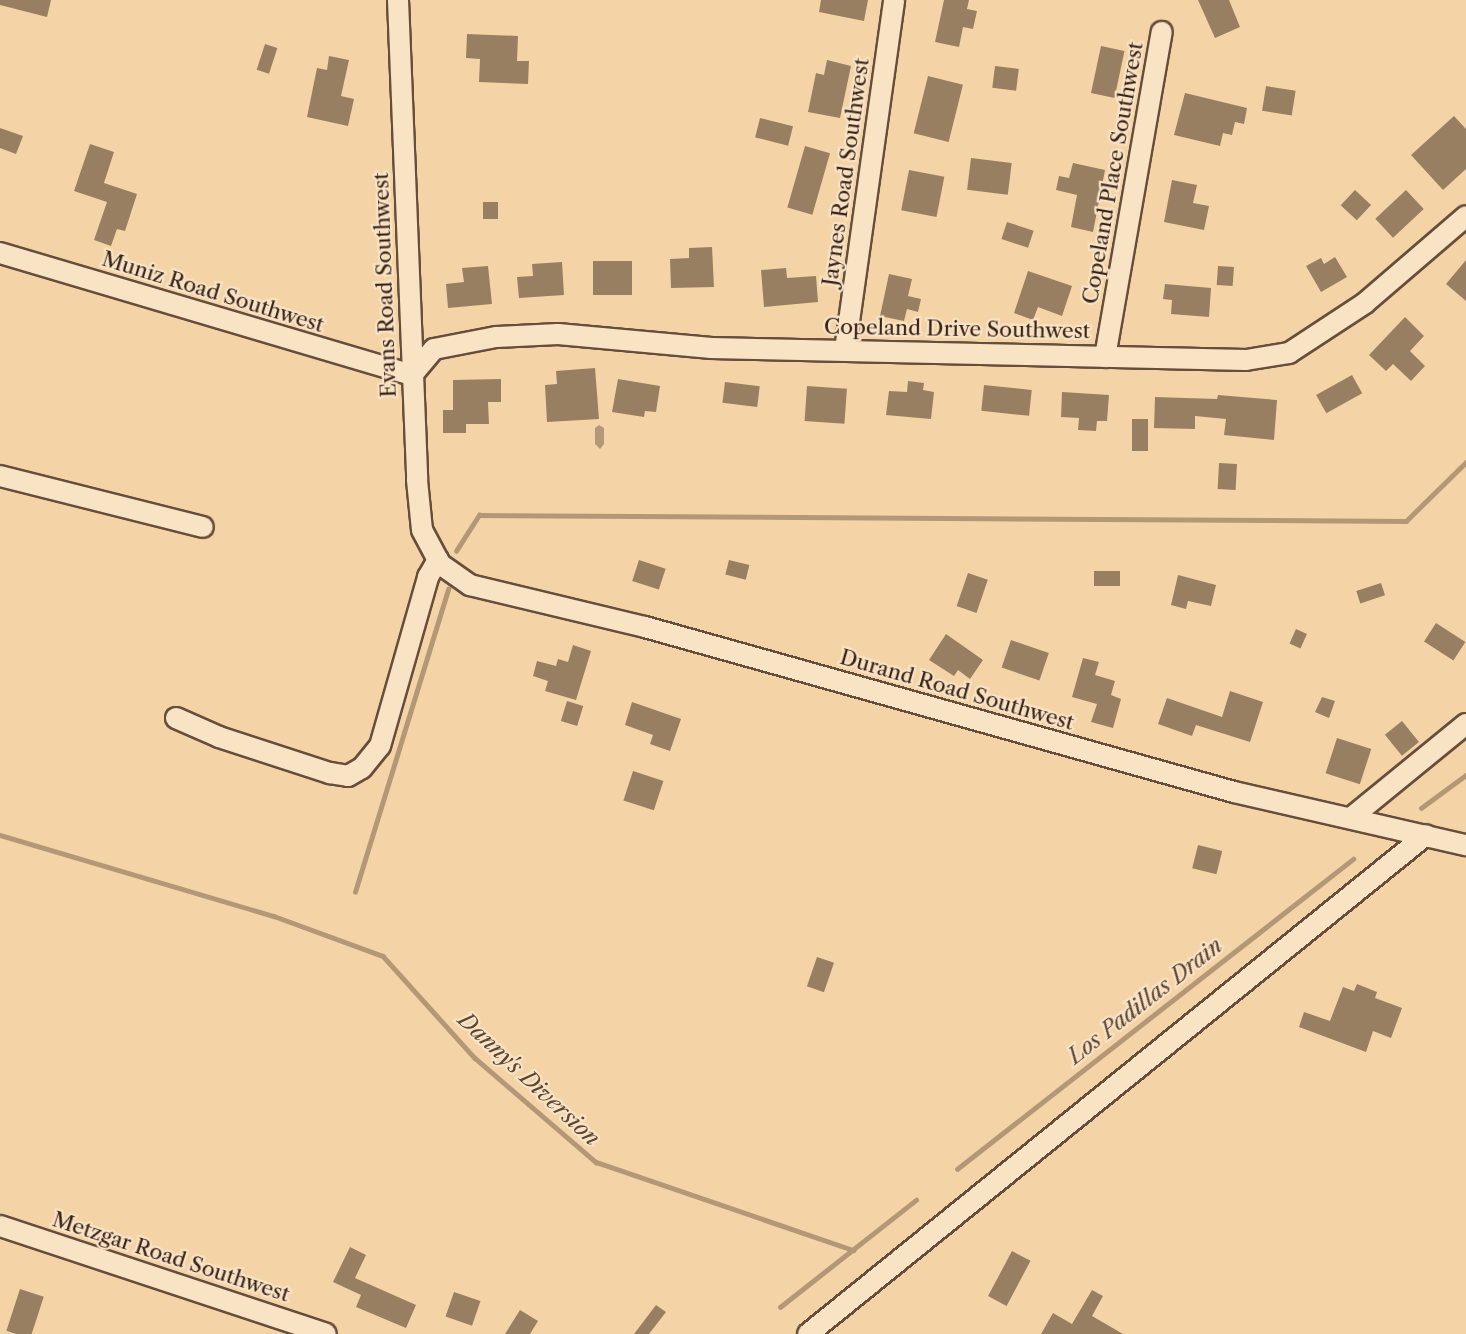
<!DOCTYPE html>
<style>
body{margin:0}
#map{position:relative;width:1466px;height:1334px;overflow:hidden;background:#f4d4a6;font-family:"Libre Caslon Text",serif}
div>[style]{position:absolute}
.water>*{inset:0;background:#b49776}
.stream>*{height:4.5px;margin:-2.25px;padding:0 2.25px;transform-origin:2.25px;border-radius:2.25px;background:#b49776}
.building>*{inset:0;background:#997f62;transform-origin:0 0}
.roads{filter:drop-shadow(2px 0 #664e3c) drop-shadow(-2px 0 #664e3c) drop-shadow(0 2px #664e3c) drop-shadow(0 -2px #664e3c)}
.minor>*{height:20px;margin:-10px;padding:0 10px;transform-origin:10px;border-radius:10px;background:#f8e3c5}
span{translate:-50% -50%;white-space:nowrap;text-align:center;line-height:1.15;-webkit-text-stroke:4.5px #f8e3c5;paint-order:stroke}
.street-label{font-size:21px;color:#372219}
.water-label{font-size:22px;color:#5c4535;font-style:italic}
</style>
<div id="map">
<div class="water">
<div style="clip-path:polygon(599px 425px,604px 428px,604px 444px,600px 449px,595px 444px,595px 428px)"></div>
</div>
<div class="stream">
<div style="left:456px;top:551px;width:43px;rotate:-57.4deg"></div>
<div style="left:479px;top:515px;width:927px;rotate:0.37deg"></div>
<div style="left:1406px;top:521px;width:84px;rotate:-44.5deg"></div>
<div style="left:1421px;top:808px;width:56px;rotate:-36.3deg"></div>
<div style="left:0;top:835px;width:286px;rotate:16.5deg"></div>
<div style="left:274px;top:916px;width:116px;rotate:20.2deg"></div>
<div style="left:383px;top:956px;width:137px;rotate:48deg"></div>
<div style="left:475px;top:1058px;width:160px;rotate:40.7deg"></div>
<div style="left:596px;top:1162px;width:272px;rotate:18.9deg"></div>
<div style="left:355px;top:892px;width:317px;rotate:-72.9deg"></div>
<div style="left:957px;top:1169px;width:503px;rotate:-38.05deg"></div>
<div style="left:780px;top:1307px;width:173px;rotate:-38.2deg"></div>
</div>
<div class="building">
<div style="clip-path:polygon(0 0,51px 0,47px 17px,0 5px)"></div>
<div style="clip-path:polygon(821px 0,868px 0,864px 21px,819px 12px)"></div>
<div style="clip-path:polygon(944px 0,969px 0,967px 9px,977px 11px,973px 29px,963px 27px,959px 47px,935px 42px)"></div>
<div style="clip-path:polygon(1198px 0,1229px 0,1240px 27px,1215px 38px)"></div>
<div style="clip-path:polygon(467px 34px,518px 36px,517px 61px,529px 61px,528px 84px,479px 82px,480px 59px,466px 58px)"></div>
<div style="left:265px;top:44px;width:13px;height:27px;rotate:18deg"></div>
<div style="left:1101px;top:46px;width:24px;height:48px;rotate:12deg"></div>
<div style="clip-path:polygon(329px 56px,349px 60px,341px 96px,354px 99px,348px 126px,307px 117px,317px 68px,327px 70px)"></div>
<div style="clip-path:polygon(827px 60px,851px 66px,840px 118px,808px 112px,816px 73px,824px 75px)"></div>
<div style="left:995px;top:66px;width:24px;height:22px;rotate:7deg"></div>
<div style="left:928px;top:76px;width:36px;height:59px;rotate:14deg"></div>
<div style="left:1266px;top:86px;width:30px;height:25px;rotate:9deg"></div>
<div style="clip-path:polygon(1185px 93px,1247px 108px,1244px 124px,1235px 122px,1232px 135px,1223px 133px,1220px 146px,1174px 135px)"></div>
<div style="clip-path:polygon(1454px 116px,1466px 129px,1466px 169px,1443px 190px,1411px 155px)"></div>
<div style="left:760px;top:118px;width:34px;height:20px;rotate:14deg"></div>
<div style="clip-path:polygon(0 128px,23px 136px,16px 154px,0 148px)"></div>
<div style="clip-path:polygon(90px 144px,114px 152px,104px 183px,137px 194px,125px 231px,117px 229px,111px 246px,94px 240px,107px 202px,74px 191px)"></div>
<div style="left:805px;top:146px;width:26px;height:64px;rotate:16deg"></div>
<div style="left:971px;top:158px;width:41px;height:32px;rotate:7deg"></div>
<div style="clip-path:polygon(1073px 163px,1105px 170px,1093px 232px,1071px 227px,1077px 195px,1056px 190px,1059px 176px,1069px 178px)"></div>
<div style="left:909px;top:170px;width:36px;height:41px;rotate:11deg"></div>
<div style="clip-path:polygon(1172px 180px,1197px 185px,1193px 203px,1209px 206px,1204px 230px,1164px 222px)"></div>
<div style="left:1355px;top:190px;width:22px;height:21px;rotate:43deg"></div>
<div style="left:1406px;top:190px;width:26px;height:42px;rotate:47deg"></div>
<div style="left:498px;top:202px;width:17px;height:15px;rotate:90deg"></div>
<div style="left:1007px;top:222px;width:28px;height:18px;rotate:18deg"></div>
<div style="clip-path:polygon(712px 247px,714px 287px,671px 288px,670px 259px,689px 258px,689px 248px)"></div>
<div style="clip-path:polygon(1335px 257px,1347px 277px,1321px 292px,1306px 266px,1321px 258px,1324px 264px)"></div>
<div style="clip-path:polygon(1466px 260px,1466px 301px,1446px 284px)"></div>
<div style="left:593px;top:261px;width:39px;height:34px"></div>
<div style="clip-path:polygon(562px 262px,564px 295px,519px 298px,517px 277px,533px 276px,532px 264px)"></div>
<div style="clip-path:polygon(488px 266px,492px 304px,448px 308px,446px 284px,464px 282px,462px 268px)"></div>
<div style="left:1218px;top:266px;width:16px;height:19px;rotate:4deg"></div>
<div style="clip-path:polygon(786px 268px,787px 278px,816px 276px,818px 302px,764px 307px,761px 270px)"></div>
<div style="clip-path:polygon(1028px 271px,1072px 286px,1062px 316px,1038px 307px,1033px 320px,1014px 313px)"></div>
<div style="clip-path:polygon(889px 274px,912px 279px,908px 296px,921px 299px,918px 312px,907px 309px,904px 321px,880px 316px)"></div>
<div style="clip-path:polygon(1165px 284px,1211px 288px,1209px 317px,1171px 314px,1172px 300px,1163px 299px)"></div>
<div style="clip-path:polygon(1405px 317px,1424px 336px,1410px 351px,1425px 366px,1411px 381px,1393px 364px,1386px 371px,1369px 355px)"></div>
<div style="clip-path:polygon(595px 368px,599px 419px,547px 422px,545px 385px,557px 384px,556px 371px)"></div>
<div style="left:1352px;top:375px;width:21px;height:41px;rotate:61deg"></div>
<div style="clip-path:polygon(501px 379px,501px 402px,488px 402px,489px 424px,466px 424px,466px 433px,443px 433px,443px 410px,453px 410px,453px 380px)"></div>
<div style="clip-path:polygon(618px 379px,660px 386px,656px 412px,645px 411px,644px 417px,612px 412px)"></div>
<div style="clip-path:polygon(908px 381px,924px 383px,923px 390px,934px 392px,931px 419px,886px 415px,889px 391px,907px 392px)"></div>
<div style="left:725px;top:382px;width:35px;height:21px;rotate:7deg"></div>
<div style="left:984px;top:385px;width:48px;height:26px;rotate:6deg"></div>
<div style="left:807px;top:386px;width:40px;height:35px;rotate:4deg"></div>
<div style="clip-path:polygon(1062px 392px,1109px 395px,1107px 421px,1097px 421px,1096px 431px,1078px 430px,1079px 418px,1061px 417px)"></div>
<div style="clip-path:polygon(1218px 395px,1277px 400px,1274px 440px,1224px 435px,1226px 419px,1195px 416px,1195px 429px,1154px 428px,1155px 397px,1217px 399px)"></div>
<div style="left:1132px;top:419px;width:16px;height:32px"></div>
<div style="left:1219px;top:463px;width:18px;height:26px;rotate:3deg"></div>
<div style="left:639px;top:560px;width:28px;height:22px;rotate:18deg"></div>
<div style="left:729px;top:560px;width:21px;height:15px;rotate:14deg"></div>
<div style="left:1120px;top:571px;width:15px;height:26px;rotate:90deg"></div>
<div style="left:968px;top:573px;width:21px;height:35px;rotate:19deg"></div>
<div style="clip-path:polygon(1178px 575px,1216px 585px,1211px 606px,1188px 601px,1186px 609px,1171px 605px)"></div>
<div style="left:1381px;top:583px;width:13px;height:26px;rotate:72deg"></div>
<div style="left:1436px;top:623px;width:35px;height:22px;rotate:33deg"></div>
<div style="left:1296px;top:629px;width:12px;height:16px;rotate:24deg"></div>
<div style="clip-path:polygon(946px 634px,983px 660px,970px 679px,958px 670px,954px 676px,929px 660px)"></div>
<div style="left:1011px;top:640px;width:40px;height:29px;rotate:19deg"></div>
<div style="clip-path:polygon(573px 645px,591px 651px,576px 700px,545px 691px,548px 681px,533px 676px,537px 661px,556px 666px,558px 659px,568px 662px)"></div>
<div style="clip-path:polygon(1083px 658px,1099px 662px,1095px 675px,1115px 681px,1111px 695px,1121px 699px,1113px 728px,1091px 722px,1097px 704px,1072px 697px)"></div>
<div style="clip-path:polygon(1230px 691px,1263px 702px,1250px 742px,1196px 725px,1192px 736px,1158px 724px,1167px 698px,1222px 717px)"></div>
<div style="clip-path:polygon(1322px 697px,1335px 701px,1329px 718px,1315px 712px)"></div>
<div style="left:567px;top:701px;width:17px;height:21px;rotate:17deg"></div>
<div style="clip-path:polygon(632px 702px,681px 719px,670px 751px,650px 744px,653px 735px,625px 725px)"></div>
<div style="left:1402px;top:721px;width:27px;height:22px;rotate:51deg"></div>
<div style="left:1337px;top:738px;width:36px;height:37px;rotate:18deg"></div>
<div style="left:633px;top:771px;width:32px;height:31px;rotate:18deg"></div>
<div style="left:1198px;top:845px;width:25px;height:24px;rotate:14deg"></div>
<div style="left:817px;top:957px;width:18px;height:31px;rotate:19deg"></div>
<div style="clip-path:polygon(1357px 984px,1377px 992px,1375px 998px,1402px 1008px,1391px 1038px,1373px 1031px,1366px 1052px,1299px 1027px,1304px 1012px,1330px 1021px,1343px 987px,1354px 991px)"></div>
<div style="clip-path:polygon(350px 1247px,366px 1255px,355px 1278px,416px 1305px,406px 1328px,356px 1307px,361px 1295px,333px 1282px)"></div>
<div style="left:1012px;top:1251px;width:21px;height:51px;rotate:28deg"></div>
<div style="left:20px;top:1289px;width:25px;height:44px;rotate:18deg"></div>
<div style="clip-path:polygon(1092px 1290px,1103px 1296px,1092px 1316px,1123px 1334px,1041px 1334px,1053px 1313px,1072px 1324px)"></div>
<div style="left:454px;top:1292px;width:28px;height:26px;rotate:19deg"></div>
<div style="clip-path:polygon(656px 1305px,666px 1312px,649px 1334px,634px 1334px)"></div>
<div style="clip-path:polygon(520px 1310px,538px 1321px,530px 1334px,505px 1334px)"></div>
</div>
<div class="roads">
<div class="minor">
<div style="left:398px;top:0;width:480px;rotate:87.7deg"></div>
<div style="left:417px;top:480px;width:50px;rotate:84.3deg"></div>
<div style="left:422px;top:530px;width:38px;rotate:62deg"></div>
<div style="left:440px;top:564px;width:37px;rotate:35deg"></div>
<div style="left:470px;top:585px;width:180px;rotate:13.5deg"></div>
<div style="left:645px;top:627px;width:612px;rotate:15.65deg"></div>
<div style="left:1234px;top:792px;width:238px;rotate:12.9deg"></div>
<div style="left:0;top:253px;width:430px;rotate:16.5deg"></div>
<div style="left:412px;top:375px;width:34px;rotate:-50deg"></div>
<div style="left:434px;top:349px;width:63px;rotate:-11deg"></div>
<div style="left:496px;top:337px;width:62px;rotate:-2.8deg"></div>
<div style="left:558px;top:334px;width:154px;rotate:5.2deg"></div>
<div style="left:711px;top:348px;width:535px;rotate:1.28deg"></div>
<div style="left:1246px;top:360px;width:44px;rotate:-9.2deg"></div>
<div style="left:1289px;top:353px;width:91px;rotate:-33.3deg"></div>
<div style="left:1365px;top:303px;width:133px;rotate:-40.7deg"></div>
<div style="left:845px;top:350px;width:353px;rotate:-82deg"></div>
<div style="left:1105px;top:357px;width:330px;rotate:-80.1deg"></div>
<div style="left:0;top:476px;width:209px;rotate:14.1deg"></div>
<div style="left:176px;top:718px;width:47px;rotate:23.8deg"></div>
<div style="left:219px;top:737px;width:117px;rotate:18deg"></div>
<div style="left:330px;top:773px;width:18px;rotate:9deg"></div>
<div style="left:348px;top:776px;width:16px;rotate:-30deg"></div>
<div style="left:362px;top:768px;width:28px;rotate:-51deg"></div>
<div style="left:380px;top:746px;width:176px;rotate:-74.1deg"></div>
<div style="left:428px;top:577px;width:20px;rotate:-60deg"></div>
<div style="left:1352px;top:817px;width:147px;rotate:-39.2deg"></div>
<div style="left:0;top:1226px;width:343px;rotate:18.3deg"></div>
<div style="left:808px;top:1334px;width:794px;rotate:-38.92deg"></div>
</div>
</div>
<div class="street-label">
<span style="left:846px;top:172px;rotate:-82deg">Jaynes Road Southwest</span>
<span style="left:1113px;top:173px;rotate:-80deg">Copeland Place Southwest</span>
<span style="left:385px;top:285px;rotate:-92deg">Evans Road Southwest</span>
<span style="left:213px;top:292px;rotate:17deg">Muniz Road Southwest</span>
<span style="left:957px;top:329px;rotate:1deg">Copeland Drive Southwest</span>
<span style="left:957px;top:690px;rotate:16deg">Durand Road Southwest</span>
<span style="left:171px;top:1257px;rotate:18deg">Metzgar Road Southwest</span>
</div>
<div class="water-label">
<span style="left:1145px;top:1001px;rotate:-38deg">Los Padillas Drain</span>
<span style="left:529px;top:1079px;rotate:43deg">Danny's Diversion</span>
</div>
</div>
